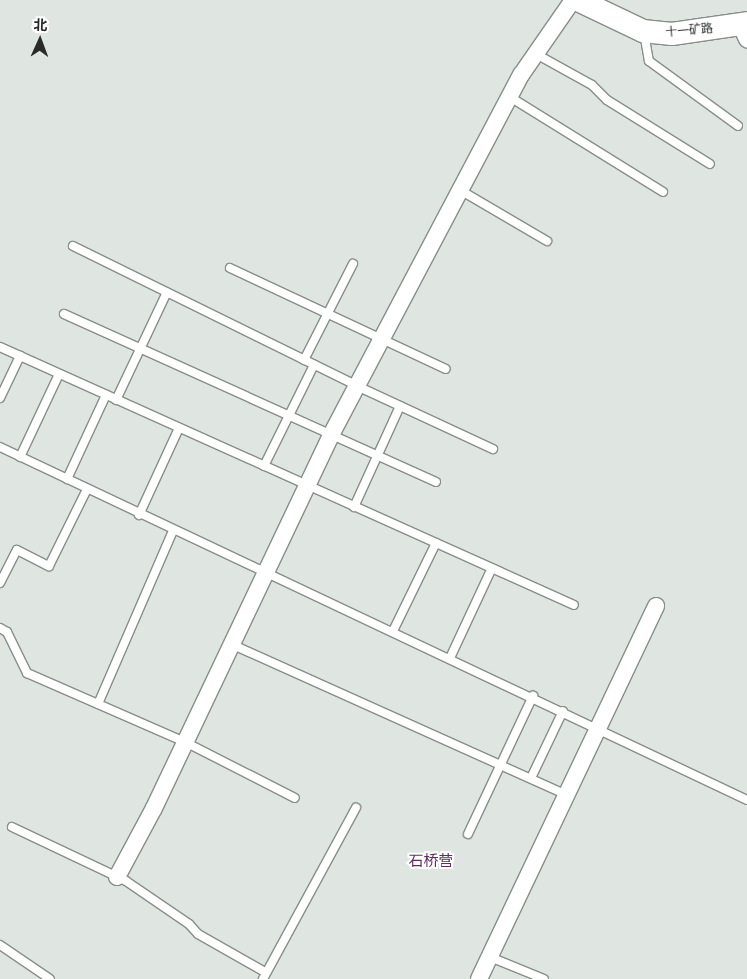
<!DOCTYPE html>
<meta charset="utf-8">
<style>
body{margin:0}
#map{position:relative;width:747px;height:979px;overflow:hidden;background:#dfe6e1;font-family:"IBM Plex Sans","Noto Sans SC",sans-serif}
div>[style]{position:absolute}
.roads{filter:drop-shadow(1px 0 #878e88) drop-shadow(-1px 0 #878e88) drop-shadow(0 1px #878e88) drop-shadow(0 -1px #878e88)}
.lane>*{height:8px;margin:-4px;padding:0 4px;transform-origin:4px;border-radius:4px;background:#fff}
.street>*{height:16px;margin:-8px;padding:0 8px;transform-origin:8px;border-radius:8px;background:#fff}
.secondary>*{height:22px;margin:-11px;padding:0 11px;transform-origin:11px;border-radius:11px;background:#fff}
span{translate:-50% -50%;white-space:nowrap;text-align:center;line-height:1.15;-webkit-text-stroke:4px #fff;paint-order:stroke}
.street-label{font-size:12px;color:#282b29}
.quarter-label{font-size:15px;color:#5d2f61}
.north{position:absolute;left:15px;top:15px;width:50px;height:50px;-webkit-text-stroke:4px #fff;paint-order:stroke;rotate:2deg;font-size:14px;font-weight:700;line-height:20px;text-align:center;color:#282b29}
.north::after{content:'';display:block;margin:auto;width:18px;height:22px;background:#282b29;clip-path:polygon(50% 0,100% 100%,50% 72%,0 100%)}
</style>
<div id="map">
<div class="roads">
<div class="lane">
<div style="left:644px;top:33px;width:28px;rotate:80deg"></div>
<div style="left:649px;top:61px;width:110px;rotate:36.1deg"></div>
<div style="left:536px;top:54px;width:64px;rotate:29deg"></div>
<div style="left:592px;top:85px;width:21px;rotate:45deg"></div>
<div style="left:607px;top:100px;width:121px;rotate:31.9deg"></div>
<div style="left:510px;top:97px;width:180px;rotate:31.8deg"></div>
<div style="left:460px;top:190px;width:101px;rotate:30.4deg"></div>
<div style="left:73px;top:246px;width:317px;rotate:26.2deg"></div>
<div style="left:357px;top:386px;width:150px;rotate:24.9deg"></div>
<div style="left:230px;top:268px;width:238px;rotate:25.1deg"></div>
<div style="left:64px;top:314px;width:408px;rotate:24.3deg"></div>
<div style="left:0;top:347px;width:629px;rotate:24.2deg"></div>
<div style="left:304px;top:360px;width:108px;rotate:-63deg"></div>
<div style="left:0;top:398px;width:47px;rotate:-64.5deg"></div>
<div style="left:116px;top:400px;width:119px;rotate:-64.7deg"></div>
<div style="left:0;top:447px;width:826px;rotate:25.29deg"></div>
<div style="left:20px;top:457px;width:92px;rotate:-64.8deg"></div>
<div style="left:264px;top:466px;width:113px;rotate:-63.7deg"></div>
<div style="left:67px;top:479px;width:93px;rotate:-65.1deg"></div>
<div style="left:354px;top:507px;width:111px;rotate:-65.5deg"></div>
<div style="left:139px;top:515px;width:96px;rotate:-65.3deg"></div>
<div style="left:0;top:583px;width:37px;rotate:-63deg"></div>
<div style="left:17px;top:550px;width:36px;rotate:27deg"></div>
<div style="left:49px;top:566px;width:86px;rotate:-63.7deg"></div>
<div style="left:0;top:628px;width:8px;rotate:30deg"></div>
<div style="left:7px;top:632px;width:46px;rotate:64deg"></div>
<div style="left:27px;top:673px;width:172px;rotate:23.6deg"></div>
<div style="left:185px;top:742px;width:123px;rotate:27deg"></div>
<div style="left:393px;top:631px;width:98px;rotate:-64deg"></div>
<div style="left:231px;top:644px;width:366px;rotate:24.2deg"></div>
<div style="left:450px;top:658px;width:99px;rotate:-65deg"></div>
<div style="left:98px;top:704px;width:189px;rotate:-66.6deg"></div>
<div style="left:531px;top:778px;width:74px;rotate:-64.5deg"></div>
<div style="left:12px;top:827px;width:126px;rotate:25.3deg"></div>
<div style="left:126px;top:881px;width:76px;rotate:34.3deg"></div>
<div style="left:189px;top:924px;width:13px;rotate:48deg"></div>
<div style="left:198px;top:934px;width:77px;rotate:29.6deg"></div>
<div style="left:468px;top:834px;width:153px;rotate:-64.8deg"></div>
<div style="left:0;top:945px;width:60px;rotate:34.2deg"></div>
<div style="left:490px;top:957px;width:58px;rotate:22.2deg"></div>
<div style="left:263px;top:979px;width:195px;rotate:-61.5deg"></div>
</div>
<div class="street">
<div style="left:740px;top:24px;width:17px;rotate:65deg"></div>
<div style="left:117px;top:877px;width:78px;rotate:-61.8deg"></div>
<div style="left:154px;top:808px;width:413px;rotate:-64.6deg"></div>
<div style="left:331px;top:435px;width:407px;rotate:-62.2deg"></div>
<div style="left:521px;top:75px;width:91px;rotate:-55.3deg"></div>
<div style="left:479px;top:979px;width:413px;rotate:-64.6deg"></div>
</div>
<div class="secondary">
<div style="left:578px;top:0;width:72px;rotate:25.5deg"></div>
<div style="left:643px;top:31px;width:29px;rotate:6deg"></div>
<div style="left:672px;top:34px;width:76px;rotate:-8.3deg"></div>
</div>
</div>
<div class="street-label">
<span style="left:689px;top:30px;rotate:-5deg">十一矿路</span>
</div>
<div class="quarter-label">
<span style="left:431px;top:861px">石桥营</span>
</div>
<div class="north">北</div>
</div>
